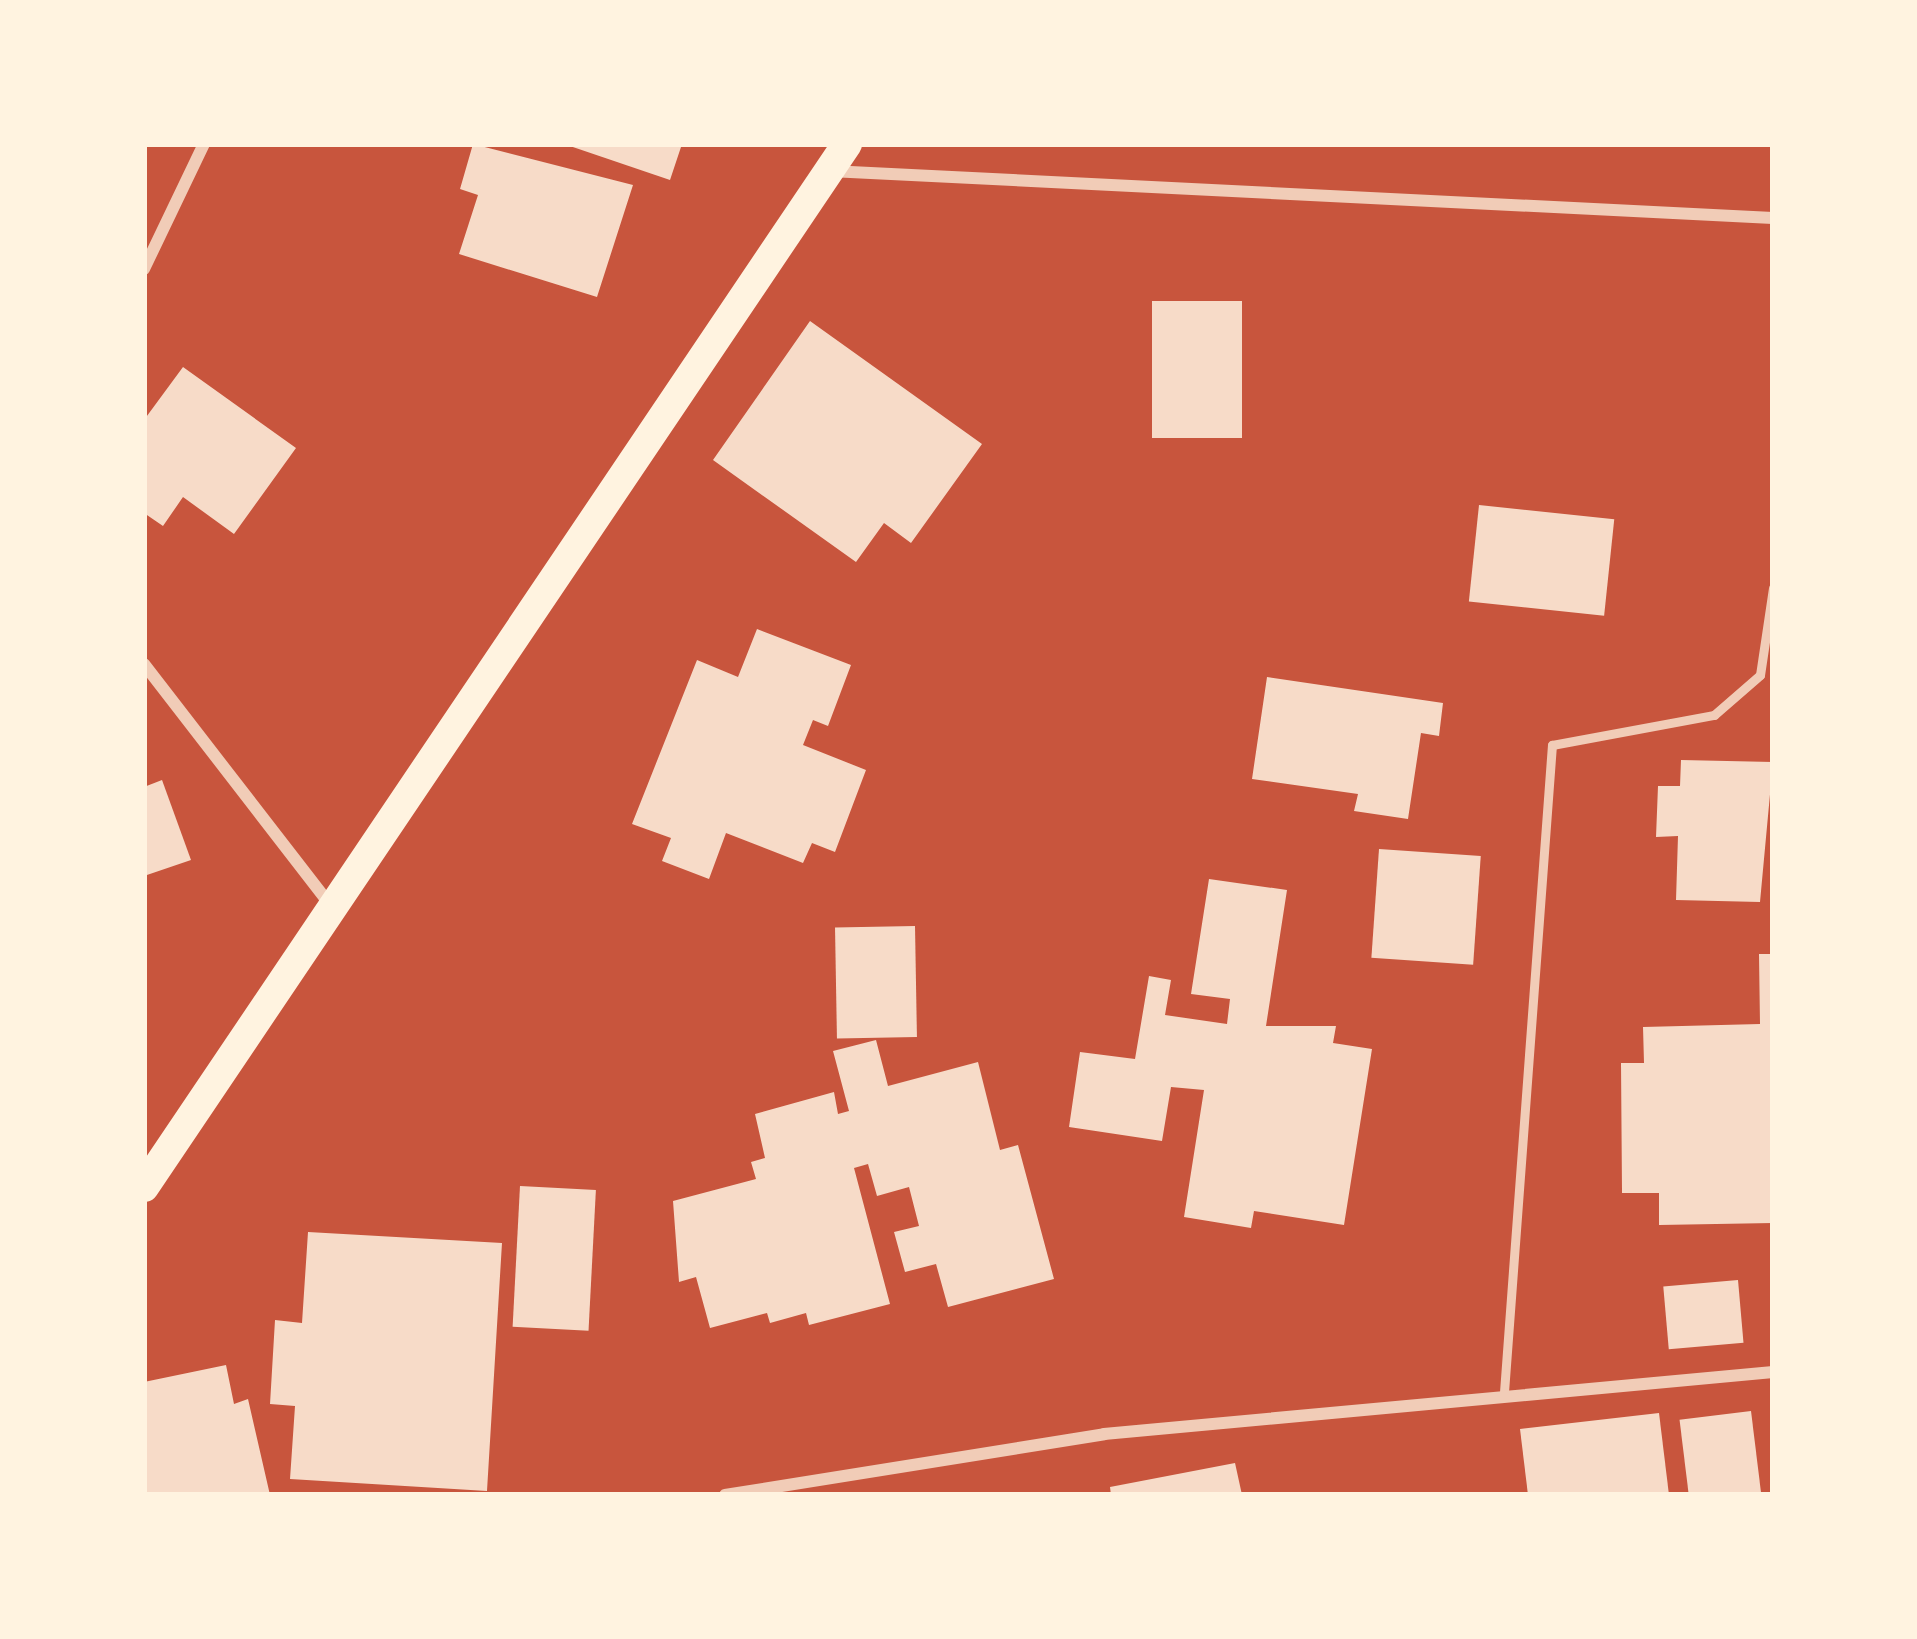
<!DOCTYPE html>
<style>
body{margin:0}
#map{position:relative;width:1917px;height:1639px;overflow:hidden;background:#c8553d;font-family:Signika,sans-serif}
div>[style]{position:absolute}
.building>*{inset:0;background:#f7dbc8;transform-origin:0 0}
.service>*{height:9px;margin:-4.5px;padding:0 4.5px;transform-origin:4.5px;border-radius:4.5px;background:#f1ccb7}
.minor>*{height:12px;margin:-6px;padding:0 6px;transform-origin:6px;border-radius:6px;background:#f1ccb7}
.primary>*{height:30px;margin:-15px;padding:0 15px;transform-origin:15px;border-radius:15px;background:#fff3e0}
span{translate:-50% -50%;white-space:nowrap;text-align:center;line-height:1.15;-webkit-text-stroke:9px #fff3e0;paint-order:stroke}
.frame{position:absolute;inset:0;border:147px solid #fff3e0;pointer-events:none}
</style>
<div id="map">
<div class="building">
<div style="clip-path:polygon(473px 144px,633px 185px,597px 297px,459px 254px,478px 195px,460px 189px)"></div>
<div style="clip-path:polygon(564px 144px,682px 144px,670px 180px)"></div>
<div style="left:1152px;top:301px;width:90px;height:137px"></div>
<div style="clip-path:polygon(810px 321px,982px 444px,911px 543px,884px 523px,856px 562px,713px 460px)"></div>
<div style="clip-path:polygon(183px 367px,296px 448px,234px 534px,183px 497px,163px 526px,144px 513px,144px 420px)"></div>
<div style="left:1479px;top:505px;width:136px;height:97px;rotate:6deg"></div>
<div style="clip-path:polygon(757px 629px,851px 665px,828px 726px,813px 720px,803px 745px,866px 770px,835px 852px,812px 843px,803px 863px,726px 833px,709px 879px,662px 861px,671px 838px,632px 824px,697px 660px,738px 677px)"></div>
<div style="clip-path:polygon(1267px 677px,1443px 703px,1439px 736px,1421px 733px,1408px 819px,1354px 811px,1358px 794px,1252px 779px)"></div>
<div style="clip-path:polygon(1681px 760px,1773px 762px,1760px 902px,1676px 900px,1678px 836px,1656px 837px,1658px 786px,1680px 786px)"></div>
<div style="clip-path:polygon(162px 780px,191px 860px,144px 876px,144px 787px)"></div>
<div style="left:1379px;top:849px;width:102px;height:109px;rotate:4deg"></div>
<div style="clip-path:polygon(1209px 879px,1287px 890px,1266px 1026px,1336px 1026px,1333px 1043px,1372px 1049px,1344px 1225px,1254px 1211px,1251px 1228px,1184px 1217px,1204px 1090px,1171px 1087px,1162px 1141px,1069px 1127px,1080px 1052px,1135px 1059px,1149px 976px,1171px 980px,1165px 1015px,1227px 1024px,1230px 999px,1191px 994px)"></div>
<div style="left:915px;top:926px;width:111px;height:80px;rotate:89deg"></div>
<div style="clip-path:polygon(1759px 954px,1773px 954px,1773px 1223px,1659px 1225px,1659px 1193px,1622px 1193px,1621px 1063px,1644px 1063px,1643px 1027px,1760px 1024px)"></div>
<div style="clip-path:polygon(876px 1040px,888px 1086px,978px 1062px,1000px 1150px,1018px 1145px,1054px 1279px,948px 1307px,936px 1264px,905px 1272px,894px 1232px,919px 1226px,909px 1187px,877px 1196px,868px 1164px,854px 1168px,890px 1304px,809px 1325px,806px 1313px,770px 1323px,767px 1313px,710px 1328px,696px 1277px,679px 1282px,673px 1201px,756px 1179px,751px 1162px,765px 1158px,755px 1114px,834px 1092px,838px 1114px,849px 1111px,833px 1051px)"></div>
<div style="left:520px;top:1186px;width:76px;height:141px;rotate:3deg"></div>
<div style="clip-path:polygon(308px 1232px,502px 1243px,487px 1491px,290px 1479px,295px 1406px,270px 1404px,275px 1320px,302px 1323px)"></div>
<div style="left:1738px;top:1280px;width:63px;height:75px;rotate:85deg"></div>
<div style="clip-path:polygon(226px 1365px,234px 1404px,248px 1399px,270px 1495px,144px 1495px,144px 1382px)"></div>
<div style="left:1751px;top:1411px;width:85px;height:72px;rotate:83deg"></div>
<div style="clip-path:polygon(1659px 1413px,1669px 1495px,1528px 1495px,1520px 1429px)"></div>
<div style="clip-path:polygon(1235px 1463px,1242px 1495px,1111px 1495px,1110px 1487px)"></div>
</div>
<div class="service">
<div style="left:1504px;top:1392px;width:649px;rotate:-85.76deg"></div>
<div style="left:1552px;top:745px;width:165px;rotate:-10.5deg"></div>
<div style="left:1714px;top:715px;width:61px;rotate:-41deg"></div>
<div style="left:1760px;top:675px;width:88px;rotate:-81.5deg"></div>
</div>
<div class="minor">
<div style="left:830px;top:171px;width:944px;rotate:2.85deg"></div>
<div style="left:144px;top:269px;width:139px;rotate:-64.4deg"></div>
<div style="left:144px;top:664px;width:304px;rotate:52.3deg"></div>
<div style="left:725px;top:1495px;width:384px;rotate:-9.1deg"></div>
<div style="left:1104px;top:1434px;width:672px;rotate:-5.29deg"></div>
</div>
<div class="primary">
<div style="left:144px;top:1187px;width:1258px;rotate:-56.02deg"></div>
</div>
<div class="frame"></div>
</div>
